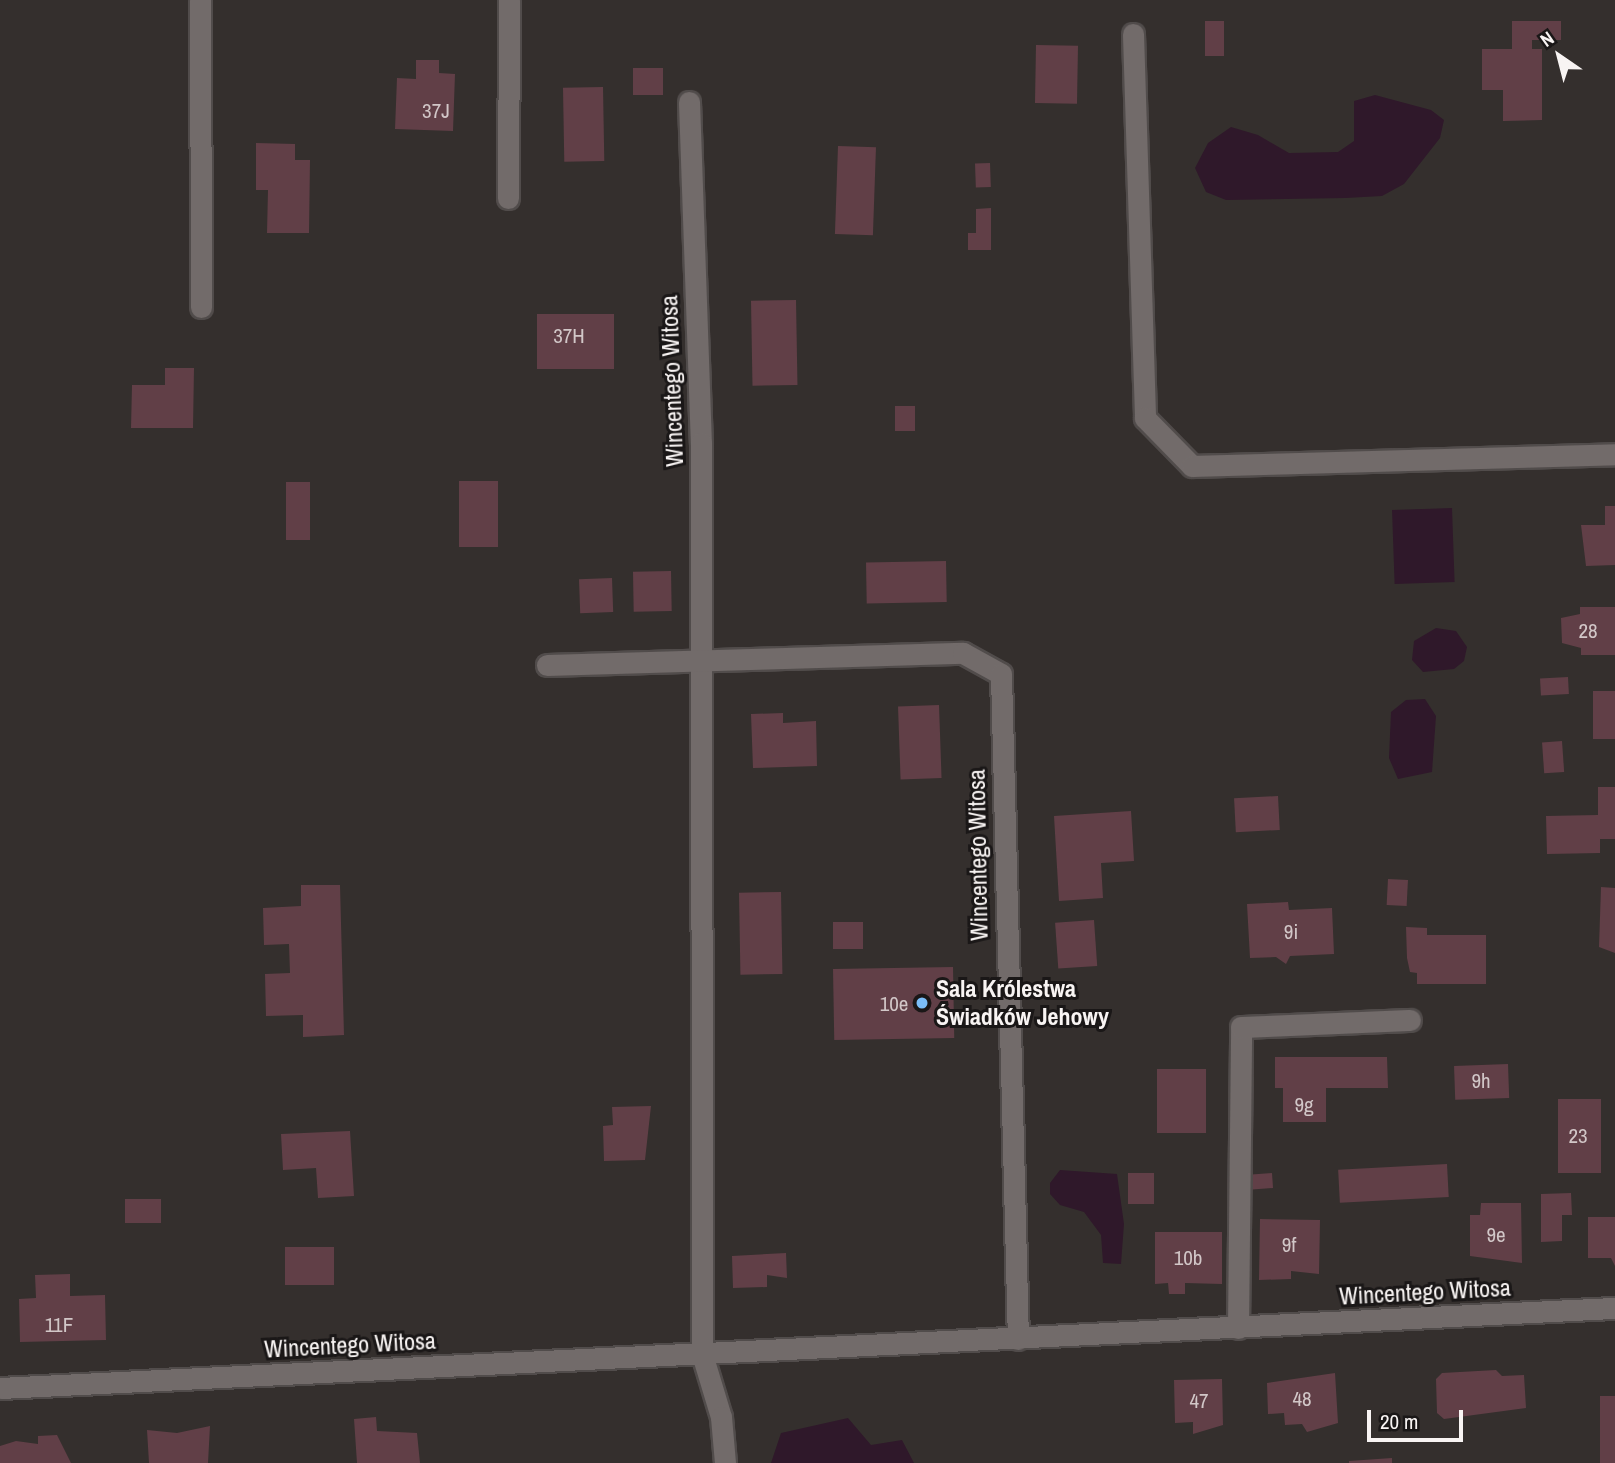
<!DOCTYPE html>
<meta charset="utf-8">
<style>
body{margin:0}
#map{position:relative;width:1615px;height:1463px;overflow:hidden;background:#342f2d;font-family:"Archivo Narrow",sans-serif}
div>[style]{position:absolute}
.water>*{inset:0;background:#2f182a;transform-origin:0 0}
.building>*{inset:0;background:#613f47;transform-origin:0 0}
.roads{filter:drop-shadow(2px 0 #514c4b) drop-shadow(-2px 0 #514c4b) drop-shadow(0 2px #514c4b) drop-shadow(0 -2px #514c4b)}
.street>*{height:21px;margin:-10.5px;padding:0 10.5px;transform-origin:10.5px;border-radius:10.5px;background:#726b6a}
.dots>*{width:19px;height:19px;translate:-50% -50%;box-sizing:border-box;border:4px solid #1a1717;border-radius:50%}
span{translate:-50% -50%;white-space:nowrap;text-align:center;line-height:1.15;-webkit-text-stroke:6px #1a1717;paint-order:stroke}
.number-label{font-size:21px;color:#d2c7c8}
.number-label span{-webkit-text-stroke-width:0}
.street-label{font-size:24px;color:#f8f4f3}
.poi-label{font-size:24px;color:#f8f4f3;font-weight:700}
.left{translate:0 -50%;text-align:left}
.north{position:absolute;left:1524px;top:21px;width:70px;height:70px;-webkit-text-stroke:5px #1a1717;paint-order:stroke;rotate:325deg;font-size:19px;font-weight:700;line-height:28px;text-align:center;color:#f8f4f3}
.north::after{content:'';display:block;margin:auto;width:24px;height:32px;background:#f8f4f3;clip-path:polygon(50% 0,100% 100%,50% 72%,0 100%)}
.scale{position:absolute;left:1367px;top:1410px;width:96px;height:32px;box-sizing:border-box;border:4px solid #f8f4f3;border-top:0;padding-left:9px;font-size:21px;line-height:24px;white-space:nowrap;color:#f8f4f3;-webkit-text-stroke:5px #1a1717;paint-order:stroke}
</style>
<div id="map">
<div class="water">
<div style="clip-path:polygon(1375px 95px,1431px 110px,1444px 120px,1440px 138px,1404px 184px,1382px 196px,1346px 198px,1226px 200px,1206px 192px,1195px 168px,1208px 143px,1231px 127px,1258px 135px,1289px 153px,1338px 152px,1354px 141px,1354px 101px)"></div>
<div style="left:1452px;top:508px;width:74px;height:60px;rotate:88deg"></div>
<div style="clip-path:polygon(1436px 628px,1456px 631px,1467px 647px,1464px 661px,1454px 669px,1423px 672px,1412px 660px,1414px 641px)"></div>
<div style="clip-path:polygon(1425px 699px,1436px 716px,1432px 772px,1398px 779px,1389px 758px,1391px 712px,1406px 700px)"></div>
<div style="clip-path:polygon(1060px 1170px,1117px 1174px,1124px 1224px,1121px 1264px,1103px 1263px,1101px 1235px,1084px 1212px,1060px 1205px,1050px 1194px,1050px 1183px)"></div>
<div style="clip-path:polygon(848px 1418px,871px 1445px,902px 1440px,914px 1463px,771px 1463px,781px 1433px)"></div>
</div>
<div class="building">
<div style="left:1205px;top:21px;width:19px;height:35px"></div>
<div style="clip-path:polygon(1512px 21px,1561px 21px,1561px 40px,1532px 40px,1532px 49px,1542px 49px,1542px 120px,1503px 121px,1503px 90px,1482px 90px,1482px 49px,1512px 49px)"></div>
<div style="left:1036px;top:45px;width:42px;height:58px;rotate:1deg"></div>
<div style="clip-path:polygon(416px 60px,439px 60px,439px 73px,455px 74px,453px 131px,395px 129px,397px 78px,416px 79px)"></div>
<div style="left:633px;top:68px;width:30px;height:27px"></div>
<div style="left:603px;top:87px;width:74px;height:40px;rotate:89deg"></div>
<div style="clip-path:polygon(256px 143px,295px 144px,295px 160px,310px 160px,309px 233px,267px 233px,268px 190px,256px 190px)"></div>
<div style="left:838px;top:146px;width:38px;height:88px;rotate:2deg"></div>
<div style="left:990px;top:163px;width:24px;height:15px;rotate:88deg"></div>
<div style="clip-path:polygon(991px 208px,991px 250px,968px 250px,968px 233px,976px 233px,976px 209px)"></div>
<div style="left:796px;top:300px;width:85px;height:45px;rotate:89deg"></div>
<div style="left:614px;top:314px;width:55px;height:77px;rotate:90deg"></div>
<div style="clip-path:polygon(165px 368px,194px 368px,193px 428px,131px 428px,132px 385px,165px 385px)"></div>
<div style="left:895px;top:406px;width:20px;height:25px"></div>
<div style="left:459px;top:481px;width:39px;height:66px"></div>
<div style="left:310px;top:482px;width:58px;height:24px;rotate:90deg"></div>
<div style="clip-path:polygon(1605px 506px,1615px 506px,1615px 565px,1586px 566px,1581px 525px,1605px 525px)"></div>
<div style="left:946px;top:561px;width:41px;height:80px;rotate:89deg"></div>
<div style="left:671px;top:571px;width:40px;height:38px;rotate:89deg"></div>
<div style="left:612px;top:578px;width:34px;height:33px;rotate:88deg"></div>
<div style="clip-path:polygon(1580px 607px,1615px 607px,1615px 655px,1581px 655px,1581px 648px,1562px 643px,1561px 618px,1580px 614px)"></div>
<div style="left:1568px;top:677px;width:17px;height:28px;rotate:87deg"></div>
<div style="left:1593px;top:691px;width:22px;height:48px"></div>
<div style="left:939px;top:705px;width:73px;height:41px;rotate:88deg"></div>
<div style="clip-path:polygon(783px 713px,783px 723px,816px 721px,817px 766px,753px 768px,751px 714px)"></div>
<div style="left:1562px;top:741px;width:31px;height:20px;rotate:86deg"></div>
<div style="clip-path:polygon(1598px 787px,1615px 787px,1615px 839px,1600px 839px,1600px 853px,1547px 854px,1546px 816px,1598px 815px)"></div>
<div style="left:1278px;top:796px;width:34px;height:44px;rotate:87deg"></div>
<div style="clip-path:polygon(1131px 811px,1134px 861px,1101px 863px,1103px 898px,1059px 901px,1054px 816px)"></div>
<div style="left:1388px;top:879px;width:20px;height:26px;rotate:3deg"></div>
<div style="clip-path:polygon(301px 885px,340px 885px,344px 1035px,303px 1037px,303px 1015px,266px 1016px,265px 974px,290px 973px,289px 944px,264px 945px,263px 908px,301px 906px)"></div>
<div style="clip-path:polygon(1601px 887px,1615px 888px,1615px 953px,1599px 947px)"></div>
<div style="left:781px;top:892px;width:82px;height:42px;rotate:89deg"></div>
<div style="clip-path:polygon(1288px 902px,1289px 910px,1332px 908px,1334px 954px,1290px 956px,1286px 964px,1276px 957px,1250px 958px,1247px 904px)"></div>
<div style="left:1094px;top:920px;width:46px;height:39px;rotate:86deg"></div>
<div style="left:863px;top:922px;width:27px;height:30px;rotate:90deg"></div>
<div style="clip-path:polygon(1406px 927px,1427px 928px,1427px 935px,1486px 935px,1486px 984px,1417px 984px,1417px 973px,1410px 972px,1407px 958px)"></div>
<div style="left:953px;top:967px;width:71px;height:120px;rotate:89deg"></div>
<div style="clip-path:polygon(1275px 1057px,1387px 1057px,1388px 1088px,1326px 1088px,1326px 1122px,1283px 1122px,1283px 1088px,1275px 1088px)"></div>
<div style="left:1508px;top:1064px;width:34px;height:54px;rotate:88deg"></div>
<div style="left:1157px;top:1069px;width:49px;height:64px"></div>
<div style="left:1558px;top:1099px;width:43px;height:74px"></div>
<div style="clip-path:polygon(651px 1106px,645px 1160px,604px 1161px,603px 1126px,613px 1125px,612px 1107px)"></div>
<div style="clip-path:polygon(350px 1131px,354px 1196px,318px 1198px,316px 1168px,283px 1170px,281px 1134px)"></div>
<div style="left:1447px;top:1164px;width:33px;height:109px;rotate:87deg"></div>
<div style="left:1128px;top:1173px;width:26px;height:31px"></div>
<div style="left:1272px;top:1173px;width:15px;height:24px;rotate:86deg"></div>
<div style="clip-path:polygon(1571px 1193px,1572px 1215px,1562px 1215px,1562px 1241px,1541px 1242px,1541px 1194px)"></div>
<div style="left:161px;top:1199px;width:24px;height:36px;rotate:90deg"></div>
<div style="clip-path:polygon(1481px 1203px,1521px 1203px,1522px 1263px,1470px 1256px,1470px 1215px,1480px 1215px)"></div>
<div style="clip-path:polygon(1588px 1217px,1615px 1217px,1615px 1266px,1611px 1258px,1588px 1258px)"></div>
<div style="clip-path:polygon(1260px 1219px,1320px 1220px,1319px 1274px,1291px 1271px,1291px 1279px,1259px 1280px)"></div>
<div style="clip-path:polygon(1155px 1232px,1222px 1232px,1222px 1284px,1185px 1283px,1185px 1294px,1169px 1294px,1168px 1283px,1155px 1284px)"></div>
<div style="left:285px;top:1247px;width:49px;height:38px"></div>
<div style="clip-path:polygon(786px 1253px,787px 1278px,767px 1275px,767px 1287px,733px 1288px,732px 1256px)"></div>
<div style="clip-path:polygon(70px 1274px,70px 1296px,105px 1295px,106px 1340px,20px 1342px,19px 1299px,36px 1298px,35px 1275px)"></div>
<div style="clip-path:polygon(1496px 1370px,1502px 1376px,1524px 1375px,1526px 1408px,1444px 1419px,1437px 1413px,1436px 1379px,1442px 1373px)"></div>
<div style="clip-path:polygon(1335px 1373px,1338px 1423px,1307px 1432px,1302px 1424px,1285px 1425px,1284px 1413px,1268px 1414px,1267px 1383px)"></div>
<div style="clip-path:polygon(1222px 1379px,1223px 1425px,1193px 1434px,1193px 1422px,1175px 1423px,1174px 1380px)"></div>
<div style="left:1600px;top:1396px;width:15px;height:67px"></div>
<div style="clip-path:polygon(376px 1417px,377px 1431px,417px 1433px,420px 1463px,357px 1463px,354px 1419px)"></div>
<div style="clip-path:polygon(210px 1426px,208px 1463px,149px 1463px,147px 1430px,177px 1433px)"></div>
<div style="clip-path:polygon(57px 1435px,71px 1463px,0 1463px,0 1446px,16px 1441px,38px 1444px,38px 1436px)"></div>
<div style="clip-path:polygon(1392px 1458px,1392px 1463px,1349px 1463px,1349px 1461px)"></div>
</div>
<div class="roads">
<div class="street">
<div style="left:200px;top:0;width:307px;rotate:89.8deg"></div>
<div style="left:1133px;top:34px;width:384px;rotate:88.2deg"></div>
<div style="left:1145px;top:418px;width:67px;rotate:45.6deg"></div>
<div style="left:1192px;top:466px;width:423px;rotate:-1.6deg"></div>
<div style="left:689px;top:102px;width:341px;rotate:88deg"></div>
<div style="left:701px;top:443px;width:911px;rotate:89.94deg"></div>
<div style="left:702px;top:1354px;width:66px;rotate:73.2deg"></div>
<div style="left:721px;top:1417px;width:46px;rotate:85deg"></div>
<div style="left:508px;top:198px;width:198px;rotate:-89.7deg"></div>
<div style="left:547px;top:665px;width:416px;rotate:-1.7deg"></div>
<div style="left:963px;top:653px;width:43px;rotate:28.9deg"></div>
<div style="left:1001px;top:674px;width:665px;rotate:88.54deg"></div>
<div style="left:1238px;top:1328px;width:301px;rotate:-89.4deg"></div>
<div style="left:1241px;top:1027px;width:169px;rotate:-2.4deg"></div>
<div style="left:0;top:1388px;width:1617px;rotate:-2.84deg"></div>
</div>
</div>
<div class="dots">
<div style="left:922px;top:1003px;background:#7bbef9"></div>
</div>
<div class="number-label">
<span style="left:436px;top:111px">37J</span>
<span style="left:569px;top:336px">37H</span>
<span style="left:1588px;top:631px">28</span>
<span style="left:1291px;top:932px">9i</span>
<span style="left:894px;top:1004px">10e</span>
<span style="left:1481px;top:1081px">9h</span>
<span style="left:1304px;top:1105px">9g</span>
<span style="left:1578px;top:1136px">23</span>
<span style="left:1496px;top:1235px">9e</span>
<span style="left:1289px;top:1245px">9f</span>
<span style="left:1188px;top:1258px">10b</span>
<span style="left:59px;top:1325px">11F</span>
<span style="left:1302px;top:1399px">48</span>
<span style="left:1199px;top:1401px">47</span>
</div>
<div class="street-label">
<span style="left:672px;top:381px;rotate:-92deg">Wincentego Witosa</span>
<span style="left:978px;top:855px;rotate:-91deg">Wincentego Witosa</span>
<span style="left:1425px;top:1292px;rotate:-3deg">Wincentego Witosa</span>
<span style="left:350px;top:1345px;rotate:-3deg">Wincentego Witosa</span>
</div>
<div class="poi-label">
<span class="left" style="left:936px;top:1003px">Sala Królestwa<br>Świadków Jehowy</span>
</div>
<div class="north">N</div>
<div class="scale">20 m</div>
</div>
